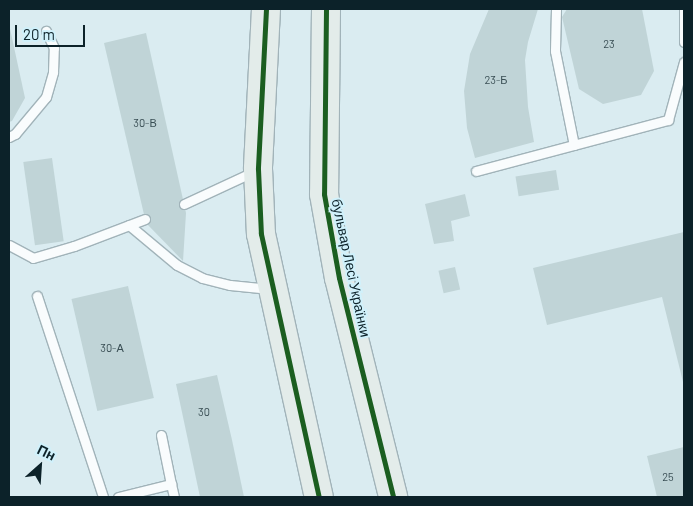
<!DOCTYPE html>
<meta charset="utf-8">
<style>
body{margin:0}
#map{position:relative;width:693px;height:506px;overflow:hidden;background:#daecf1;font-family:Barlow,sans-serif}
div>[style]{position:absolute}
.building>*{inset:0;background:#c0d4d7;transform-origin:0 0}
.roads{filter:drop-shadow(1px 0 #a1b3b9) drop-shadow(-1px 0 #a1b3b9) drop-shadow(0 1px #a1b3b9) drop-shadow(0 -1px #a1b3b9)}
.service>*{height:9px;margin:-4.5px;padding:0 4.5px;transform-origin:4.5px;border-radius:4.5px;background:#f9fcfd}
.primary>*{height:28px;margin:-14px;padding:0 14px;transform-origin:14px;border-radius:14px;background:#e3ecea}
.cycleway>*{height:5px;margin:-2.5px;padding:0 2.5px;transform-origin:2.5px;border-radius:2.5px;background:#1b5e20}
span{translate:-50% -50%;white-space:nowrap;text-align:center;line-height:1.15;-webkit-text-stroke:4px #d0f1fb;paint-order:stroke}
.number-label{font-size:11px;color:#394e54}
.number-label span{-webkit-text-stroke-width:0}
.street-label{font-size:14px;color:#0c2229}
.frame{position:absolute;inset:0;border:10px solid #0c2229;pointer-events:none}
.north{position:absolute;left:15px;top:441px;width:50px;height:50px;-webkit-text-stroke:4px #d0f1fb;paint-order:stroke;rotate:26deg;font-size:14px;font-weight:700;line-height:20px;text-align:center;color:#0c2229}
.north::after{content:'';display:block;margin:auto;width:18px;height:22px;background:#0c2229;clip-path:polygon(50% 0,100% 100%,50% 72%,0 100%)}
.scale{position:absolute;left:15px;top:25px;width:70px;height:22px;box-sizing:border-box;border:2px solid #0c2229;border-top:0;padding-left:6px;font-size:15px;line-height:18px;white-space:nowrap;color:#0c2229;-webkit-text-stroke:4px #d0f1fb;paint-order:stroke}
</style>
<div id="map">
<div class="building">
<div style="clip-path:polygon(489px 9px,538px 9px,528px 42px,525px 60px,528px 107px,534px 142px,475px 158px,467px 128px,464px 91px,470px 54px)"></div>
<div style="clip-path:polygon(567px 9px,642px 9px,654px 71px,641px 95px,603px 104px,579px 89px,562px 17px)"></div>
<div style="clip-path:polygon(9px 24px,25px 98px,12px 121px,9px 122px)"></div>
<div style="clip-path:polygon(146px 33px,186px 213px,183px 261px,146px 223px,104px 43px)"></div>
<div style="left:52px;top:158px;width:84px;height:29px;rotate:82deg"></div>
<div style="left:556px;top:170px;width:20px;height:41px;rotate:81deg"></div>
<div style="clip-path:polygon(465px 194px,470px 216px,451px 221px,454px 241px,434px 244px,425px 204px)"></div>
<div style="clip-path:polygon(684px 232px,684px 386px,662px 297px,547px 325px,533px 268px)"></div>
<div style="left:455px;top:267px;width:23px;height:17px;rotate:77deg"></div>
<div style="left:128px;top:286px;width:115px;height:58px;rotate:77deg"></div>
<div style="clip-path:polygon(217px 375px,232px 440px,244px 497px,200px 497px,176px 384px)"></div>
<div style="clip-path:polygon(684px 447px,684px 497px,657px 497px,647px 456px)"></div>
</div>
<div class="roads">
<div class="service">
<div style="left:556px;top:9px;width:42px;rotate:91.4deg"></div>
<div style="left:555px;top:51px;width:96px;rotate:78.6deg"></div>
<div style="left:684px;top:9px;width:33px;rotate:90deg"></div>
<div style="left:9px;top:137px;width:7px;rotate:-27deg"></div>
<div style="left:15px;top:134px;width:48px;rotate:-50deg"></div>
<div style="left:46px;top:97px;width:26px;rotate:-74deg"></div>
<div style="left:53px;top:72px;width:24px;rotate:-88deg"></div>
<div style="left:54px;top:48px;width:19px;rotate:-115deg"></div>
<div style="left:476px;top:171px;width:199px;rotate:-14.9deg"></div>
<div style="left:668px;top:120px;width:60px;rotate:-74.6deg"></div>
<div style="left:184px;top:204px;width:76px;rotate:-24.9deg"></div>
<div style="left:129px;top:225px;width:62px;rotate:39.8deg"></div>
<div style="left:177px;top:265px;width:28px;rotate:27deg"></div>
<div style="left:202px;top:278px;width:29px;rotate:14deg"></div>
<div style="left:230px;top:285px;width:40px;rotate:5.7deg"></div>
<div style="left:9px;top:245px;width:27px;rotate:28deg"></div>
<div style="left:33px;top:258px;width:43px;rotate:-16.3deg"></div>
<div style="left:74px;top:246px;width:76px;rotate:-20.8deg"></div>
<div style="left:37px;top:296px;width:212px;rotate:71.8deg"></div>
<div style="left:161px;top:435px;width:50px;rotate:78.5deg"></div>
<div style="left:118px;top:497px;width:55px;rotate:-13.8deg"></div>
<div style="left:171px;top:484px;width:13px;rotate:77deg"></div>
</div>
<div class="primary">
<div style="left:266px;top:9px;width:160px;rotate:92.9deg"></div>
<div style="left:258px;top:169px;width:65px;rotate:87.4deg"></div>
<div style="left:261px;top:234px;width:269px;rotate:77.6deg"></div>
<div style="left:326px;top:9px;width:185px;rotate:90.6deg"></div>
<div style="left:324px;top:194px;width:85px;rotate:79.9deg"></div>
<div style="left:339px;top:278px;width:226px;rotate:76.1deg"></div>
</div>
</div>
<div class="cycleway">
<div style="left:266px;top:9px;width:160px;rotate:92.9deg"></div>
<div style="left:258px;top:169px;width:65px;rotate:87.4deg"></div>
<div style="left:261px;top:234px;width:269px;rotate:77.6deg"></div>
<div style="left:326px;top:9px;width:185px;rotate:90.6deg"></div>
<div style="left:324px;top:194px;width:85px;rotate:79.9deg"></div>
<div style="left:339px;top:278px;width:226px;rotate:76.1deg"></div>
</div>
<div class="number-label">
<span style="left:609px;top:44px">23</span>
<span style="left:496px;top:80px">23-Б</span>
<span style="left:145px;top:123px">30-В</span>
<span style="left:112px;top:348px">30-А</span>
<span style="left:204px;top:412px">30</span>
<span style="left:668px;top:477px">25</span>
</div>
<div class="street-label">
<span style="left:351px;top:268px;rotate:78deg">бульвар Лесі Українки</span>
</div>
<div class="frame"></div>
<div class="north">Пн</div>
<div class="scale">20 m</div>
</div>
